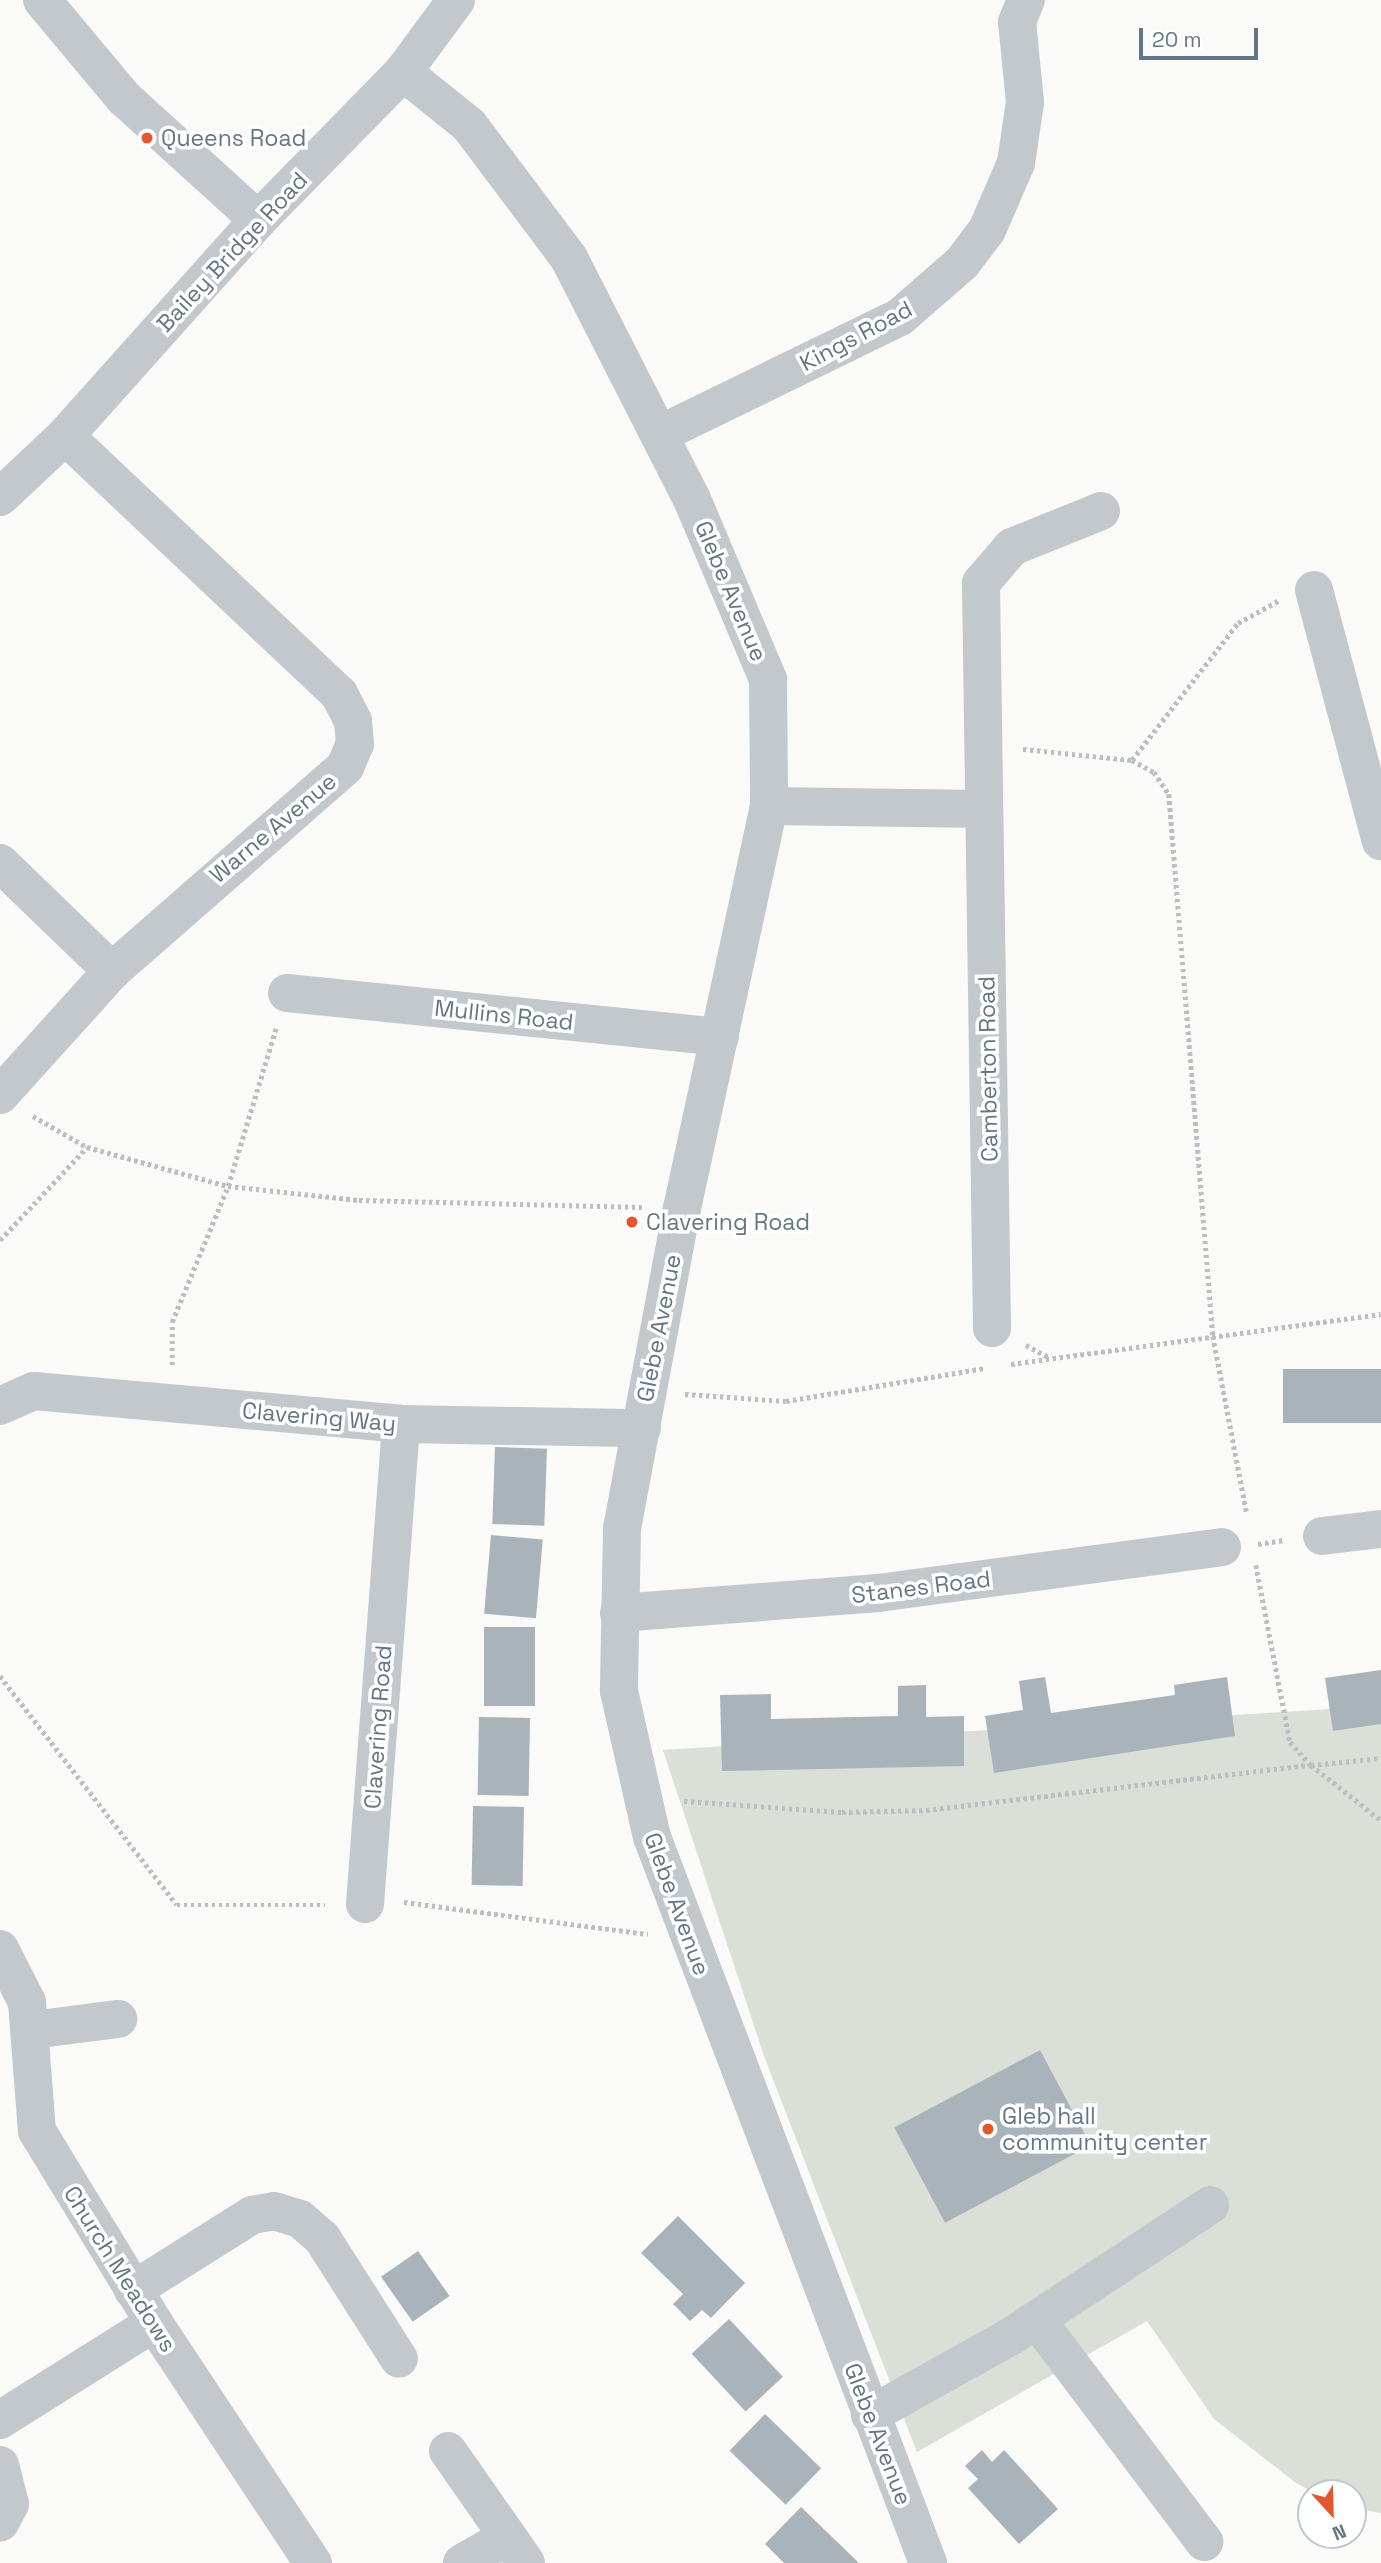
<!DOCTYPE html>
<style>
body{margin:0}
#map{position:relative;width:1381px;height:2563px;overflow:hidden;background:#fafaf8;font-family:"Space Grotesk",sans-serif}
div>[style]{position:absolute}
.green>*{inset:0;background:#dadfd7}
.building>*{inset:0;background:#aab3b9;transform-origin:0 0}
.path>*{height:4.5px;margin-top:-2.25px;transform-origin:0;background:repeating-linear-gradient(90deg,#bbbfc2 0 3.5px,transparent 0 7px)}
.minor>*{height:38px;margin:-19px;padding:0 19px;transform-origin:19px;border-radius:19px;background:#c3c8cc}
.dots>*{width:19px;height:19px;translate:-50% -50%;box-sizing:border-box;border:4px solid #fff;border-radius:50%}
span{translate:-50% -50%;white-space:nowrap;text-align:center;line-height:1.15;-webkit-text-stroke:7px #fff;paint-order:stroke}
.poi-label{font-size:23px;color:#657683}
.left{translate:0 -50%;text-align:left}
.street-label{font-size:23px;color:#657683}
.north{position:absolute;left:1297px;top:2479px;width:70px;height:70px;box-sizing:border-box;background:#fff;border:2px solid #c1c8cd;border-radius:50%;rotate:158deg;font-size:19px;font-weight:700;line-height:28px;text-align:center;color:#657683}
.north::after{content:'';display:block;margin:auto;width:24px;height:32px;background:#e4572e;clip-path:polygon(50% 0,100% 100%,50% 72%,0 100%)}
.scale{position:absolute;left:1139px;top:28px;width:119px;height:32px;box-sizing:border-box;border:4px solid #657683;border-top:0;padding-left:9px;font-size:21px;line-height:24px;white-space:nowrap;color:#657683;-webkit-text-stroke:5px #fff;paint-order:stroke}
</style>
<div id="map">
<div class="green">
<div style="clip-path:polygon(1381px 1706px,1381px 2513px,1353px 2508px,1353px 2493px,1315px 2493px,1296px 2483px,1214px 2419px,1147px 2321px,917px 2452px,764px 2056px,663px 1750px)"></div>
</div>
<div class="building">
<div style="left:1381px;top:1369px;width:54px;height:98px;rotate:90deg"></div>
<div style="left:495px;top:1447px;width:52px;height:77px;rotate:2deg"></div>
<div style="left:491px;top:1535px;width:52px;height:79px;rotate:5deg"></div>
<div style="left:484px;top:1627px;width:51px;height:79px"></div>
<div style="clip-path:polygon(1381px 1670px,1381px 1724px,1333px 1731px,1325px 1678px)"></div>
<div style="clip-path:polygon(1045px 1677px,1051px 1713px,1175px 1695px,1174px 1685px,1227px 1677px,1235px 1736px,994px 1773px,985px 1716px,1023px 1710px,1019px 1681px)"></div>
<div style="clip-path:polygon(926px 1685px,926px 1717px,964px 1716px,964px 1766px,722px 1771px,720px 1695px,771px 1694px,771px 1719px,898px 1716px,898px 1686px)"></div>
<div style="left:479px;top:1717px;width:51px;height:78px;rotate:1deg"></div>
<div style="left:473px;top:1806px;width:51px;height:79px;rotate:1deg"></div>
<div style="left:1040px;top:2050px;width:108px;height:165px;rotate:62deg"></div>
<div style="clip-path:polygon(678px 2216px,745px 2283px,711px 2318px,702px 2310px,690px 2321px,673px 2304px,683px 2294px,641px 2253px)"></div>
<div style="left:418px;top:2251px;width:55px;height:45px;rotate:55deg"></div>
<div style="left:729px;top:2319px;width:79px;height:51px;rotate:47deg"></div>
<div style="left:765px;top:2414px;width:78px;height:51px;rotate:44deg"></div>
<div style="clip-path:polygon(982px 2450px,992px 2462px,1004px 2450px,1058px 2509px,1019px 2544px,968px 2488px,978px 2479px,965px 2466px)"></div>
<div style="clip-path:polygon(801px 2507px,858px 2562px,857px 2563px,784px 2563px,765px 2544px)"></div>
</div>
<div class="path">
<div style="left:1023px;top:749px;width:110px;rotate:5.8deg"></div>
<div style="left:1132px;top:760px;width:25px;rotate:29deg"></div>
<div style="left:1154px;top:772px;width:27px;rotate:56deg"></div>
<div style="left:1169px;top:794px;width:544px;rotate:85.36deg"></div>
<div style="left:1213px;top:1336px;width:182px;rotate:79.2deg"></div>
<div style="left:1132px;top:760px;width:173px;rotate:-52.3deg"></div>
<div style="left:1238px;top:623px;width:46px;rotate:-28.8deg"></div>
<div style="left:33px;top:1116px;width:62px;rotate:29.9deg"></div>
<div style="left:0;top:1240px;width:127px;rotate:-46.9deg"></div>
<div style="left:87px;top:1147px;width:146px;rotate:15.5deg"></div>
<div style="left:228px;top:1186px;width:132px;rotate:6.1deg"></div>
<div style="left:359px;top:1200px;width:283px;rotate:1.4deg"></div>
<div style="left:1026px;top:1345px;width:26px;rotate:28deg"></div>
<div style="left:1011px;top:1364px;width:373px;rotate:-7.7deg"></div>
<div style="left:172px;top:1365px;width:43px;rotate:-90deg"></div>
<div style="left:172px;top:1322px;width:147px;rotate:-67.6deg"></div>
<div style="left:228px;top:1186px;width:165px;rotate:-73.1deg"></div>
<div style="left:685px;top:1394px;width:101px;rotate:4deg"></div>
<div style="left:786px;top:1401px;width:202px;rotate:-9.4deg"></div>
<div style="left:1258px;top:1544px;width:26px;rotate:-9deg"></div>
<div style="left:1256px;top:1565px;width:180px;rotate:79.1deg"></div>
<div style="left:1290px;top:1742px;width:31px;rotate:48deg"></div>
<div style="left:1311px;top:1765px;width:70px;rotate:-5.7deg"></div>
<div style="left:0;top:1676px;width:289px;rotate:52.3deg"></div>
<div style="left:177px;top:1905px;width:148px"></div>
<div style="left:684px;top:1801px;width:158px;rotate:4deg"></div>
<div style="left:842px;top:1812px;width:84px;rotate:-1.4deg"></div>
<div style="left:926px;top:1810px;width:388px;rotate:-6.7deg"></div>
<div style="left:1311px;top:1765px;width:89px;rotate:38.2deg"></div>
<div style="left:404px;top:1902px;width:246px;rotate:7.5deg"></div>
</div>
<div class="minor">
<div style="left:42px;top:0;width:128px;rotate:50.1deg"></div>
<div style="left:124px;top:98px;width:181px;rotate:42.3deg"></div>
<div style="left:403px;top:72px;width:85px;rotate:38.8deg"></div>
<div style="left:469px;top:125px;width:166px;rotate:53.1deg"></div>
<div style="left:569px;top:258px;width:268px;rotate:63deg"></div>
<div style="left:691px;top:497px;width:198px;rotate:67.1deg"></div>
<div style="left:768px;top:679px;width:127px;rotate:89.5deg"></div>
<div style="left:769px;top:806px;width:411px;rotate:102.2deg"></div>
<div style="left:682px;top:1208px;width:326px;rotate:100.6deg"></div>
<div style="left:622px;top:1528px;width:163px;rotate:91.1deg"></div>
<div style="left:619px;top:1691px;width:150px;rotate:77.3deg"></div>
<div style="left:652px;top:1837px;width:777px;rotate:69.18deg"></div>
<div style="left:660px;top:434px;width:267px;rotate:-26deg"></div>
<div style="left:900px;top:317px;width:82px;rotate:-41.1deg"></div>
<div style="left:962px;top:263px;width:41px;rotate:-52.9deg"></div>
<div style="left:987px;top:230px;width:73px;rotate:-66.6deg"></div>
<div style="left:1016px;top:163px;width:62px;rotate:-81.6deg"></div>
<div style="left:1025px;top:102px;width:80px;rotate:-95.7deg"></div>
<div style="left:1017px;top:22px;width:24px;rotate:-68deg"></div>
<div style="left:0;top:497px;width:89px;rotate:-43.2deg"></div>
<div style="left:65px;top:436px;width:290px;rotate:-48.2deg"></div>
<div style="left:258px;top:220px;width:207px;rotate:-45.6deg"></div>
<div style="left:403px;top:72px;width:89px;rotate:-53.6deg"></div>
<div style="left:1314px;top:590px;width:260px;rotate:75.1deg"></div>
<div style="left:769px;top:806px;width:213px;rotate:0.8deg"></div>
<div style="left:0;top:863px;width:156px;rotate:44deg"></div>
<div style="left:287px;top:993px;width:435px;rotate:5.8deg"></div>
<div style="left:0;top:1095px;width:167px;rotate:-47.9deg"></div>
<div style="left:112px;top:971px;width:310px;rotate:-41.2deg"></div>
<div style="left:345px;top:767px;width:25px;rotate:-67deg"></div>
<div style="left:355px;top:744px;width:23px;rotate:-95deg"></div>
<div style="left:353px;top:721px;width:30px;rotate:-117deg"></div>
<div style="left:339px;top:694px;width:376px;rotate:-136.7deg"></div>
<div style="left:992px;top:1328px;width:745px;rotate:-90.85deg"></div>
<div style="left:981px;top:583px;width:48px;rotate:-49.3deg"></div>
<div style="left:1012px;top:547px;width:96px;rotate:-22deg"></div>
<div style="left:0;top:1406px;width:37px;rotate:-24deg"></div>
<div style="left:34px;top:1391px;width:368px;rotate:5.1deg"></div>
<div style="left:401px;top:1424px;width:241px;rotate:1deg"></div>
<div style="left:1322px;top:1536px;width:59px;rotate:-6.8deg"></div>
<div style="left:619px;top:1613px;width:260px;rotate:-4.4deg"></div>
<div style="left:878px;top:1593px;width:347px;rotate:-7.6deg"></div>
<div style="left:365px;top:1904px;width:481px;rotate:-85.7deg"></div>
<div style="left:0;top:1949px;width:59px;rotate:63deg"></div>
<div style="left:27px;top:2002px;width:129px;rotate:85.6deg"></div>
<div style="left:37px;top:2131px;width:225px;rotate:58.6deg"></div>
<div style="left:154px;top:2323px;width:288px;rotate:56.5deg"></div>
<div style="left:32px;top:2030px;width:87px;rotate:-7.3deg"></div>
<div style="left:133px;top:2290px;width:141px;rotate:-32.2deg"></div>
<div style="left:252px;top:2215px;width:22px;rotate:-10deg"></div>
<div style="left:274px;top:2211px;width:27px;rotate:17deg"></div>
<div style="left:300px;top:2219px;width:29px;rotate:41deg"></div>
<div style="left:322px;top:2238px;width:143px;rotate:57.5deg"></div>
<div style="left:1037px;top:2320px;width:278px;rotate:53deg"></div>
<div style="left:870px;top:2415px;width:164px;rotate:-29.2deg"></div>
<div style="left:1013px;top:2335px;width:236px;rotate:-33.4deg"></div>
<div style="left:0;top:2420px;width:182px;rotate:-32.2deg"></div>
<div style="left:448px;top:2451px;width:136px;rotate:55.1deg"></div>
<div style="left:0;top:2465px;width:40px;rotate:75.6deg"></div>
<div style="left:10px;top:2504px;width:21px;rotate:118deg"></div>
<div style="left:462px;top:2563px;width:48px;rotate:-29.7deg"></div>
</div>
<div class="dots">
<div style="left:147px;top:138px;background:#e4572e"></div>
<div style="left:632px;top:1222px;background:#e4572e"></div>
<div style="left:988px;top:2129px;background:#e4572e"></div>
</div>
<div class="poi-label">
<span class="left" style="left:161px;top:138px">Queens Road</span>
<span class="left" style="left:646px;top:1222px">Clavering Road</span>
<span class="left" style="left:1002px;top:2129px">Gleb hall<br>community center</span>
</div>
<div class="street-label">
<span style="left:232px;top:252px;rotate:-47deg">Bailey Bridge Road</span>
<span style="left:856px;top:336px;rotate:-28deg">Kings Road</span>
<span style="left:731px;top:591px;rotate:67deg">Glebe Avenue</span>
<span style="left:273px;top:828px;rotate:-40deg">Warne Avenue</span>
<span style="left:504px;top:1015px;rotate:6deg">Mullins Road</span>
<span style="left:988px;top:1069px;rotate:-91deg">Camberton Road</span>
<span style="left:659px;top:1328px;rotate:-79deg">Glebe Avenue</span>
<span style="left:319px;top:1417px;rotate:5deg">Clavering Way</span>
<span style="left:921px;top:1587px;rotate:-7deg">Stanes Road</span>
<span style="left:378px;top:1727px;rotate:-86deg">Clavering Road</span>
<span style="left:677px;top:1904px;rotate:70deg">Glebe Avenue</span>
<span style="left:120px;top:2269px;rotate:58deg">Church Meadows</span>
<span style="left:878px;top:2434px;rotate:69deg">Glebe Avenue</span>
</div>
<div class="north">N</div>
<div class="scale">20 m</div>
</div>
